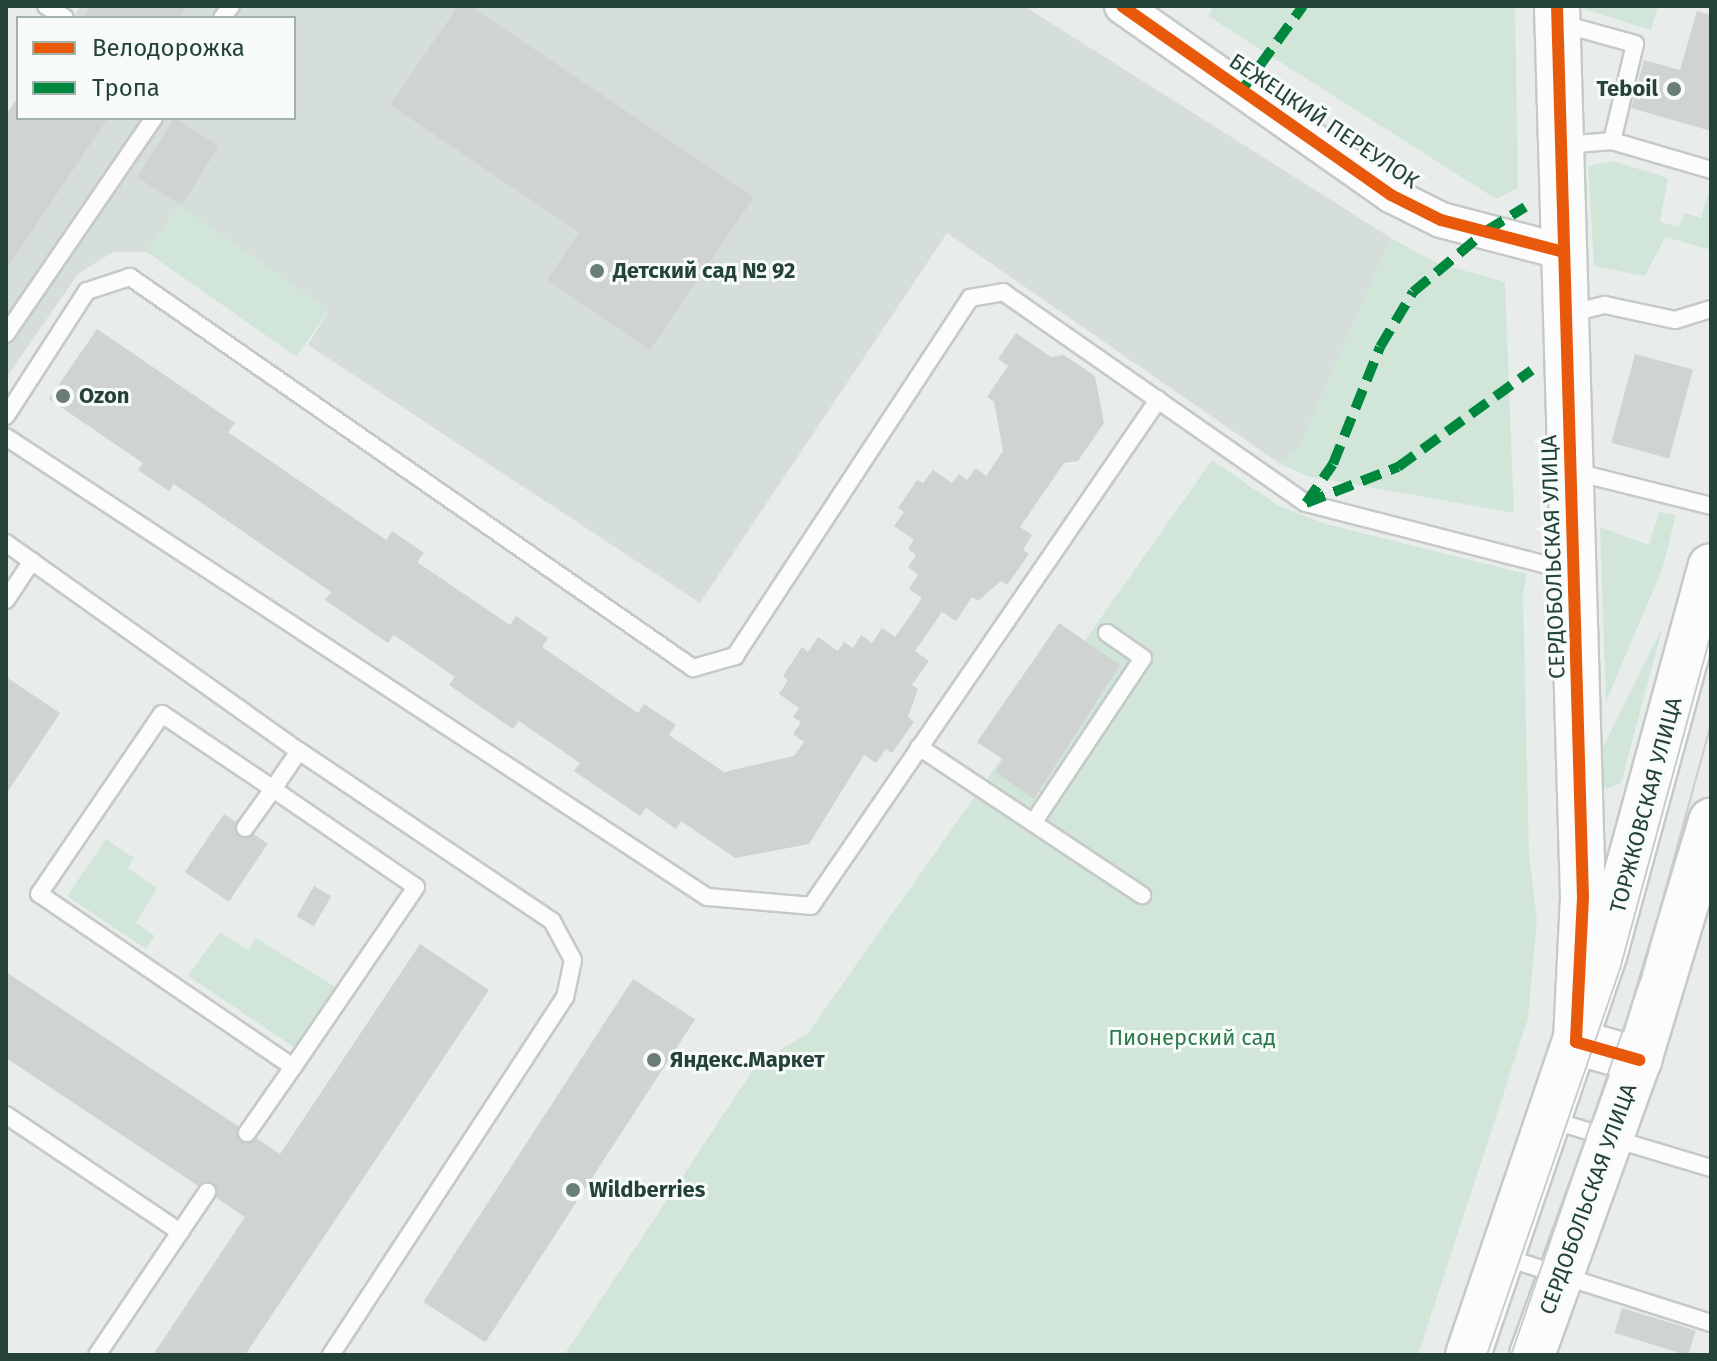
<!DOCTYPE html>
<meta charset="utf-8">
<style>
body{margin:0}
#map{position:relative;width:1717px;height:1361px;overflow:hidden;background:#e8edeb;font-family:"Fira Sans",sans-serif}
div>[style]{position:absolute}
.built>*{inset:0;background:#d6dedb}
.green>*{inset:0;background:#d1e6d8;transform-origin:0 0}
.building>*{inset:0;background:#cfd4d2;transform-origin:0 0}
.roads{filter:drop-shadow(2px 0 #c5cac8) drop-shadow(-2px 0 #c5cac8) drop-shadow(0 2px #c5cac8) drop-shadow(0 -2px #c5cac8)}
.lane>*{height:16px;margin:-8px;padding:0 8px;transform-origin:8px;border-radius:8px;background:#fcfcfc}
.street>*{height:34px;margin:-17px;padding:0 17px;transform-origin:17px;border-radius:17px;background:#fcfcfc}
.secondary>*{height:44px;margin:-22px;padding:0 22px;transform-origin:22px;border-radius:22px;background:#fcfcfc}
.tram>*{height:2px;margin:-1px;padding:0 1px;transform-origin:1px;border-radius:1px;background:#c9cdcc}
.quiet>*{height:10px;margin-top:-5px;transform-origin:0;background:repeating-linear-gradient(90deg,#00873e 0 20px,transparent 0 30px)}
.cycleway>*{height:12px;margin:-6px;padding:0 6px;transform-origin:6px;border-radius:6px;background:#e8590c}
.dots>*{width:22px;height:22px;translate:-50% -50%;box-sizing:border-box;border:4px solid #f7fbf9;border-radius:50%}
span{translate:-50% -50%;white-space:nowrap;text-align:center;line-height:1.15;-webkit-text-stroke:6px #f7fbf9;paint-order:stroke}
.poi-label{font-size:22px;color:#24423a;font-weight:700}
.right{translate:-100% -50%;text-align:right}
.left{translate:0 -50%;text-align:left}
.street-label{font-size:22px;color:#24423a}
.park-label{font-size:22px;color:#2d7a4b}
.frame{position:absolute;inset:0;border:8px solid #24423a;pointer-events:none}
.legend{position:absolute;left:16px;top:16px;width:280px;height:104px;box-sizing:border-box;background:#f7fbf9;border:2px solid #a3b1ad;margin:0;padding:10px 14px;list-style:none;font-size:24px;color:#24423a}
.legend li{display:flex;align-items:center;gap:16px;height:40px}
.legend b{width:40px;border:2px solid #a3b1ad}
</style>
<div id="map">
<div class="built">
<div style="clip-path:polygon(81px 6px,1024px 6px,1391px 238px,1300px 446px,1279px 463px,947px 233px,700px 603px,308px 345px,329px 310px,179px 206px,147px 252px,113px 252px,78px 274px,6px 378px,6px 117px,294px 118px,294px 18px,73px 18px)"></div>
</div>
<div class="green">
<div style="clip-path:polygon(1214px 6px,1515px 6px,1518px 188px,1496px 199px,1208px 16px)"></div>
<div style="clip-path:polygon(1574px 6px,1658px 6px,1651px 30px)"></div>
<div style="clip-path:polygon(1613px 161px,1668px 178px,1660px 222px,1679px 227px,1684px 213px,1701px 218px,1711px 184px,1711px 250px,1665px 237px,1645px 276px,1594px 266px,1588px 166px)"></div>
<div style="left:179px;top:205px;width:183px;height:57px;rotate:35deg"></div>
<div style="clip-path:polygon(1391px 238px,1437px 263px,1505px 282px,1514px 513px,1307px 476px,1279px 463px,1300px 445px)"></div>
<div style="clip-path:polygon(1212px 460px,1279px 506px,1326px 524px,1527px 574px,1523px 593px,1529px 853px,1537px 920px,1528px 1019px,1418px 1355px,564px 1355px,757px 1064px,808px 1033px)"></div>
<div style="clip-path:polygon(1659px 512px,1676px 515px,1663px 567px,1606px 702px,1600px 527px,1649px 545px)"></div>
<div style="clip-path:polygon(1663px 626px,1621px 783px,1606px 789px,1598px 781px,1598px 757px)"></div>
<div style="clip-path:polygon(106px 839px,134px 858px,128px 868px,157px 888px,136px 923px,155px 936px,146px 949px,67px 896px)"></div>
<div style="clip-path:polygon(220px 932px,248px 950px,256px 938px,337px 988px,297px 1049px,188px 976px)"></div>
</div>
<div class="building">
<div style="clip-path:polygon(91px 6px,187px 6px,179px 18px,83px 18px)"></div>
<div style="clip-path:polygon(458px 6px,470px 6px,754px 197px,650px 350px,547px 280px,579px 232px,390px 105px)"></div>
<div style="clip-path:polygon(1697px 11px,1711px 15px,1711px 131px,1631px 108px,1644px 60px,1680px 70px)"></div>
<div style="clip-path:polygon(18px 97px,18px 118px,108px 118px,6px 270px,6px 115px)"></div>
<div style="left:174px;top:118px;width:53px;height:70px;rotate:32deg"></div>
<div style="clip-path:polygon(97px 329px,235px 423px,228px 432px,386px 540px,392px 531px,424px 553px,417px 562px,510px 625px,516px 616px,548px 638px,542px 647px,638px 713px,644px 704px,676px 725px,669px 735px,724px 772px,794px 756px,804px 742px,793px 734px,801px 722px,793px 717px,799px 708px,779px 694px,788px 680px,783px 676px,802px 647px,808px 652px,818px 637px,838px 651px,844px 642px,853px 648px,861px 635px,872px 643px,882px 628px,895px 637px,908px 619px,922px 598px,909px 589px,918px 575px,908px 567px,916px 555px,908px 549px,914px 540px,894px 526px,904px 512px,898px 508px,917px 480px,923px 483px,933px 470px,952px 483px,959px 474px,967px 480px,976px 468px,986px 476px,1003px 451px,994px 402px,987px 397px,1008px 366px,998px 359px,1016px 333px,1051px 357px,1064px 355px,1095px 376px,1104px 423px,1078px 461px,1064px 463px,1020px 527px,1032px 535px,1023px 550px,1029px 554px,1007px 585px,1001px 581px,978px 601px,972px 597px,956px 621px,942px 612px,915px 651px,929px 661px,912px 685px,918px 689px,908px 717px,914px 722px,892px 753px,886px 749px,876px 763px,864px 755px,809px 844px,735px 858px,681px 821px,676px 829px,646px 808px,640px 816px,574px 771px,580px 763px,519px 721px,513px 729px,449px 685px,455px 677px,394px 635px,388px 643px,325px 600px,331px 592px,174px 484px,169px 491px,138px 470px,143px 463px,49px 399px)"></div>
<div style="left:1635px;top:354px;width:60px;height:92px;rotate:15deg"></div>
<div style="clip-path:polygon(1059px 623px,1120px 665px,1034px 799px,995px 772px,1004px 760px,977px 742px)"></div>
<div style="clip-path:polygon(6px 677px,60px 713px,6px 794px)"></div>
<div style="left:224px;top:814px;width:53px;height:70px;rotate:34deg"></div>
<div style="left:314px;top:886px;width:20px;height:35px;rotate:30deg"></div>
<div style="clip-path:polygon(420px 944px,489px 990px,245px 1355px,153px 1355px,245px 1217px,6px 1058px,6px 972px,280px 1154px)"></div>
<div style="left:633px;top:979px;width:74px;height:385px;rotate:33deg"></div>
<div style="left:1622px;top:1308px;width:77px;height:26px;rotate:17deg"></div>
</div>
<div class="roads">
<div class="lane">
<div style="left:46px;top:6px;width:22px;rotate:32deg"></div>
<div style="left:222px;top:18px;width:15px;rotate:-53deg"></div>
<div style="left:1559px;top:23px;width:79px;rotate:15.4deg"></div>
<div style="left:1635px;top:44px;width:100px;rotate:103.3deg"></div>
<div style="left:1612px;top:141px;width:49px;rotate:175.3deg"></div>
<div style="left:1612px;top:141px;width:103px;rotate:16.3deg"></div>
<div style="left:1568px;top:314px;width:38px;rotate:-14deg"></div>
<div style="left:1605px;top:305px;width:72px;rotate:12.1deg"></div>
<div style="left:1675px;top:320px;width:38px;rotate:-17deg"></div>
<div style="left:6px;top:334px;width:262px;rotate:-55.6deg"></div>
<div style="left:6px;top:416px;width:149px;rotate:-57.1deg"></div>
<div style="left:87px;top:291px;width:45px;rotate:-18deg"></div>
<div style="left:130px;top:277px;width:685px;rotate:34.78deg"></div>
<div style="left:693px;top:668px;width:44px;rotate:-15.9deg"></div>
<div style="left:735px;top:656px;width:428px;rotate:-56.7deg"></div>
<div style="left:970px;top:298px;width:34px;rotate:-10deg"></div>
<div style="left:1003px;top:292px;width:369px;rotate:34.9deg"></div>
<div style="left:1306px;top:503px;width:273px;rotate:14.4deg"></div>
<div style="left:6px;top:437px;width:838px;rotate:33.27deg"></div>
<div style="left:707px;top:897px;width:104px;rotate:4.9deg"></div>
<div style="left:811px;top:906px;width:614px;rotate:-55.56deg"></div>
<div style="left:1571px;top:471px;width:144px;rotate:14deg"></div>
<div style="left:6px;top:543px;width:359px;rotate:35.4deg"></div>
<div style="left:299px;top:751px;width:305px;rotate:33.9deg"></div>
<div style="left:552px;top:921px;width:44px;rotate:61.7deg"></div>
<div style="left:573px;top:960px;width:38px;rotate:102deg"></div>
<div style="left:565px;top:997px;width:428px;rotate:123.2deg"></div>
<div style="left:6px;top:600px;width:47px;rotate:-56.3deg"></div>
<div style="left:919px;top:747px;width:268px;rotate:33.6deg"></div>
<div style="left:1033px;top:823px;width:198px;rotate:-56.3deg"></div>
<div style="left:1143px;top:658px;width:44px;rotate:-145.2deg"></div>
<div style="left:245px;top:828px;width:48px;rotate:-54.3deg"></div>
<div style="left:273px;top:789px;width:173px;rotate:34.4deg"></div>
<div style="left:416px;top:887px;width:218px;rotate:124.3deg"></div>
<div style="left:293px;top:1067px;width:307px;rotate:-145.7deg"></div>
<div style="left:39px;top:894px;width:218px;rotate:-55.7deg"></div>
<div style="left:162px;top:714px;width:134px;rotate:34deg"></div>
<div style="left:273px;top:789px;width:46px;rotate:-55.6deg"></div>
<div style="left:6px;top:1115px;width:210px;rotate:33.9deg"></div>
<div style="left:1551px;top:1120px;width:167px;rotate:16.7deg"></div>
<div style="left:247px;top:1133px;width:80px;rotate:-55.1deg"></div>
<div style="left:1504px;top:1257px;width:217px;rotate:17.7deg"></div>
<div style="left:97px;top:1355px;width:197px;rotate:-56deg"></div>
</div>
<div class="street">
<div style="left:1122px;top:6px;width:329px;rotate:35.1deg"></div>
<div style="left:1391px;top:195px;width:56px;rotate:26.6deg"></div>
<div style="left:1441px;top:220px;width:127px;rotate:14.6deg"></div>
</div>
<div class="secondary">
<div style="left:1557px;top:6px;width:891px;rotate:88.33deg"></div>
<div style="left:1583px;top:897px;width:145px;rotate:92.8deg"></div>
<div style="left:1576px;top:1042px;width:66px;rotate:15.9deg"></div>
<div style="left:1468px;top:1355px;width:422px;rotate:-71.2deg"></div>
<div style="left:1604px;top:956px;width:404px;rotate:-74.7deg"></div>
<div style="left:1532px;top:1355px;width:314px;rotate:-70.1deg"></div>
<div style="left:1639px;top:1060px;width:250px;rotate:-73.2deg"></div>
</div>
</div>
<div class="tram">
<div style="left:1487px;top:1355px;width:408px;rotate:-71deg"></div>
<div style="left:1620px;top:969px;width:346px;rotate:-74.8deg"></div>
<div style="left:1511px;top:1355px;width:399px;rotate:-71deg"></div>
<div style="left:1641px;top:978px;width:264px;rotate:-74.6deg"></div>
</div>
<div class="quiet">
<div style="left:1242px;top:90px;width:104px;rotate:-54deg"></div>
<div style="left:1306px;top:503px;width:47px;rotate:-55.3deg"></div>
<div style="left:1333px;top:464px;width:126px;rotate:-68.1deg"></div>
<div style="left:1380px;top:347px;width:64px;rotate:-59deg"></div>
<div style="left:1413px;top:292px;width:95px;rotate:-39.9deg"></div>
<div style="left:1486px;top:231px;width:46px;rotate:-31.6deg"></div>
<div style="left:1306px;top:503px;width:99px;rotate:-21.4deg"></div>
<div style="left:1398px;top:467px;width:165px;rotate:-35.9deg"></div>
</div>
<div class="cycleway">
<div style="left:1122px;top:6px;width:329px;rotate:35.1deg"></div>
<div style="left:1391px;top:195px;width:56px;rotate:26.6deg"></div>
<div style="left:1441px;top:220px;width:127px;rotate:14.6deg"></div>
<div style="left:1557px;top:6px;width:891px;rotate:88.33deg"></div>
<div style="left:1583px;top:897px;width:145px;rotate:92.8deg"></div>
<div style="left:1576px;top:1042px;width:66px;rotate:15.9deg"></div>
</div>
<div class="dots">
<div style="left:1674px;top:89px;background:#697e78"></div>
<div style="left:597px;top:271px;background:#697e78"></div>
<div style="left:63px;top:396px;background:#697e78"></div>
<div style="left:654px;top:1060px;background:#697e78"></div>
<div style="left:573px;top:1190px;background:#697e78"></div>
</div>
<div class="poi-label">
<span class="right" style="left:1658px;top:89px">Teboil</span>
<span class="left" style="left:613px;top:271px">Детский сад № 92</span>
<span class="left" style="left:79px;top:396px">Ozon</span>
<span class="left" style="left:670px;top:1060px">Яндекс.Маркет</span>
<span class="left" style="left:589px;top:1190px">Wildberries</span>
</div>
<div class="street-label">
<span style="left:1324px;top:121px;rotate:34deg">БЕЖЕЦКИЙ ПЕРЕУЛОК</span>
<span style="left:1553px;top:557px;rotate:-92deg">СЕРДОБОЛЬСКАЯ УЛИЦА</span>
<span style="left:1646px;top:805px;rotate:-75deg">ТОРЖКОВСКАЯ УЛИЦА</span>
<span style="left:1588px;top:1199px;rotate:-70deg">СЕРДОБОЛЬСКАЯ УЛИЦА</span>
</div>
<div class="park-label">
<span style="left:1192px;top:1038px">Пионерский сад</span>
</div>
<div class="frame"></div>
<ul class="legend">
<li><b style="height:10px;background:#e8590c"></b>Велодорожка</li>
<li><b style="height:10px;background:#00873e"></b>Тропа</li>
</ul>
</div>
